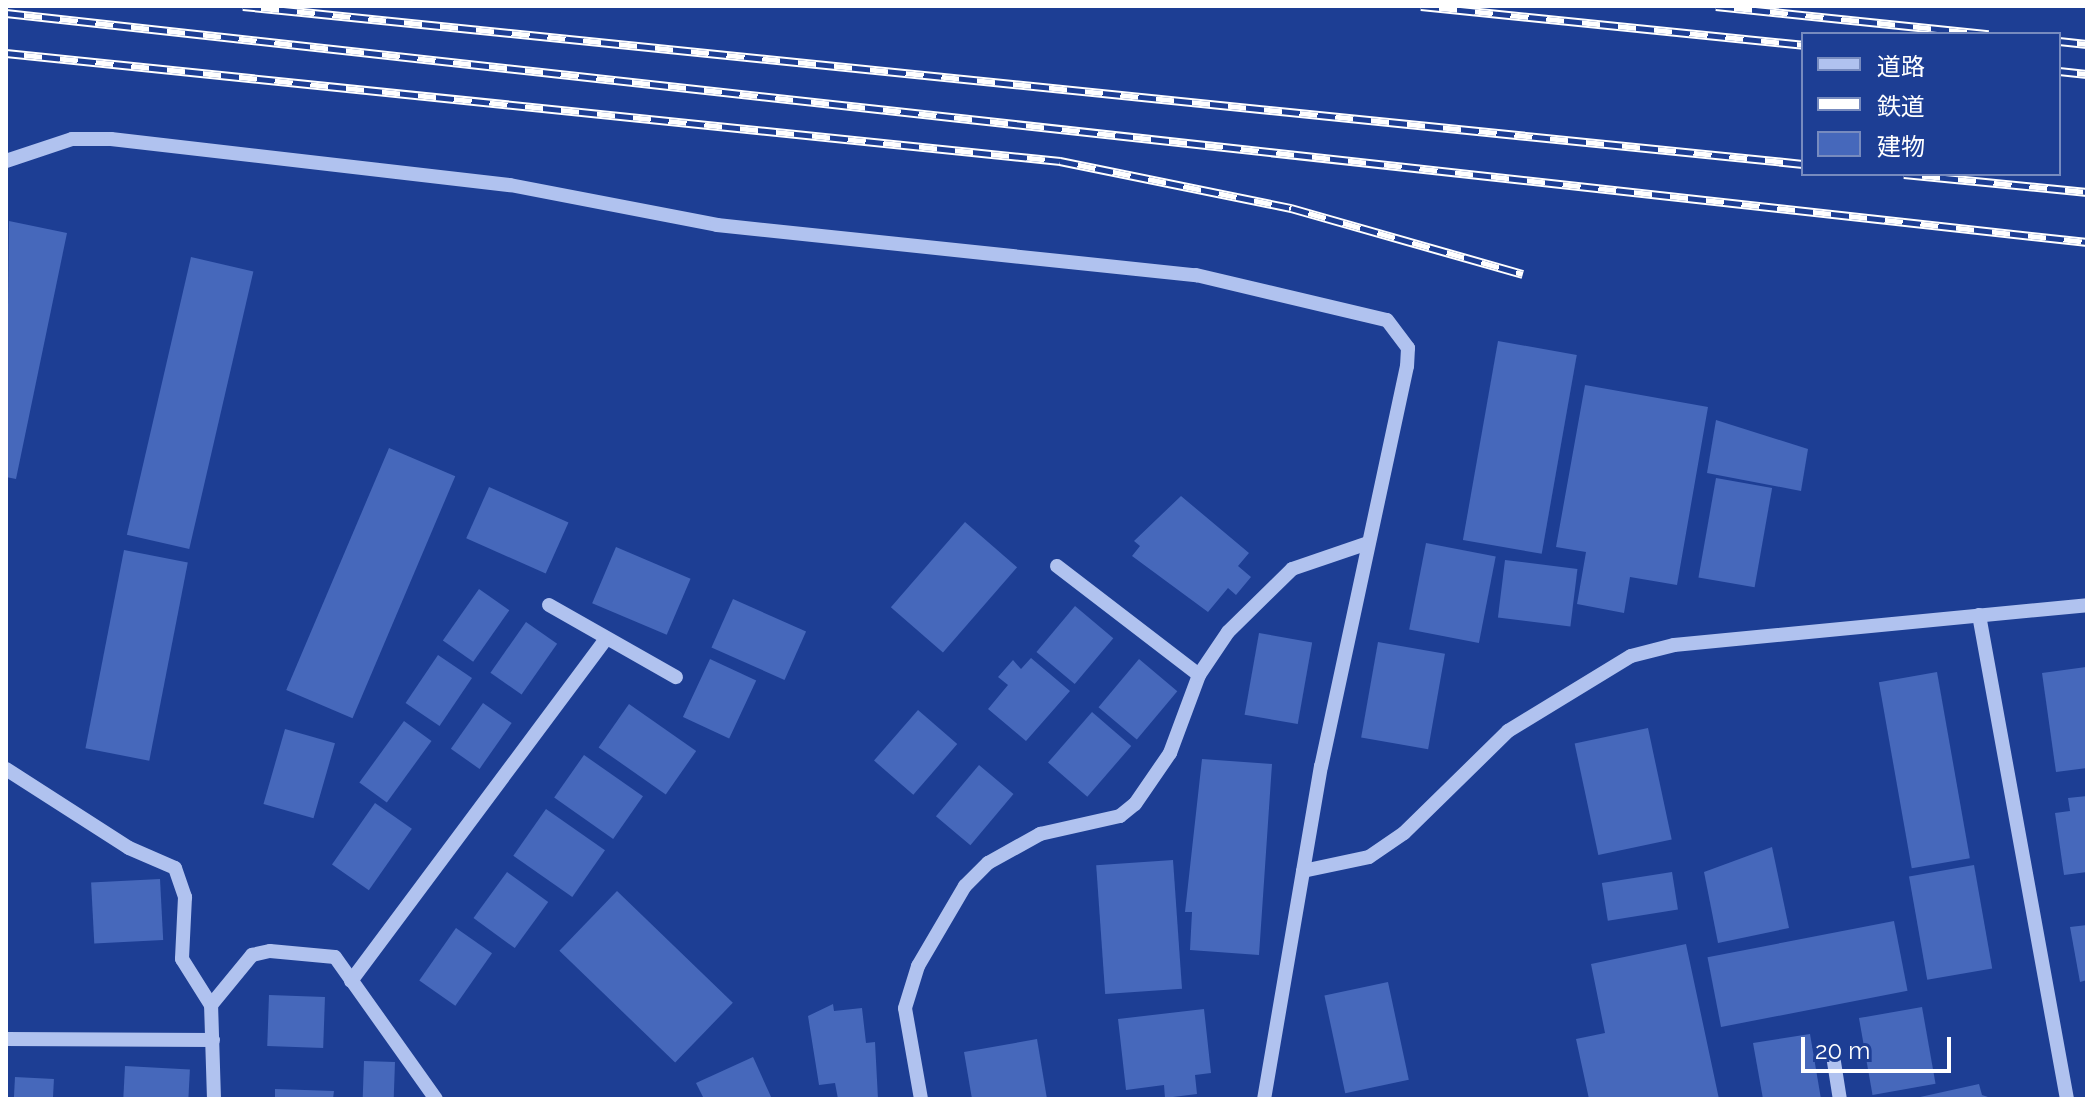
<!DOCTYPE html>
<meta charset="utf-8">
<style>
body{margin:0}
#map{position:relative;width:2093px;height:1105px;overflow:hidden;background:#1d3e94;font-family:Raleway,"Noto Sans JP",sans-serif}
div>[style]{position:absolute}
.building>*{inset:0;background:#4668bb;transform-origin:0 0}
.minor>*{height:14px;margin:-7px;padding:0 7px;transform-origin:7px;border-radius:7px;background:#b0c2ef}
.rail>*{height:9px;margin-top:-4.5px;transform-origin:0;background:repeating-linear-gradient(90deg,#1d3e94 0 18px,#fff 0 36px);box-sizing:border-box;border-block:2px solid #fff}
span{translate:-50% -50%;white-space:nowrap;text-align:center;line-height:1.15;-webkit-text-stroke:6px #1d3e94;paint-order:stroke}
.frame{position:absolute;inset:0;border:8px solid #fff;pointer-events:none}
.legend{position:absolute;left:1801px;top:32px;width:260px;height:144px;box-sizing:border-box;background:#1d3e94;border:2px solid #778bbf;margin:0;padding:10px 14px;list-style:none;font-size:24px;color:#fff}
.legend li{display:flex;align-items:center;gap:16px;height:40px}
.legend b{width:40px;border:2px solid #778bbf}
.scale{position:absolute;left:1801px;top:1037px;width:150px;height:36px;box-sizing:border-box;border:4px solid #fff;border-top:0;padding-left:10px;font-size:24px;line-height:28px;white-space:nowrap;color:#fff;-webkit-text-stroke:6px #1d3e94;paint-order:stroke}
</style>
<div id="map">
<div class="building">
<div style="clip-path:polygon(9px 221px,67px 233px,16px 479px,6px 477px)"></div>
<div style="left:191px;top:257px;width:64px;height:285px;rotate:13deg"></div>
<div style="left:1498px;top:341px;width:80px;height:202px;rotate:10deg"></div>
<div style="clip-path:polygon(1585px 385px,1708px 407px,1677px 585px,1630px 577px,1624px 613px,1577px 604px,1586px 552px,1556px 547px)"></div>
<div style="clip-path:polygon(1716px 420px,1808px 449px,1801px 491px,1707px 473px)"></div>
<div style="left:389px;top:448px;width:72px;height:263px;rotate:23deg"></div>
<div style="left:1716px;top:478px;width:57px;height:101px;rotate:10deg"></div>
<div style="left:489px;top:487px;width:87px;height:56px;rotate:24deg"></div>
<div style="clip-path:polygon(1181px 496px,1249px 553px,1238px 566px,1251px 577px,1236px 595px,1228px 588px,1208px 612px,1132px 556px,1140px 546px,1134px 541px)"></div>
<div style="left:965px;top:522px;width:69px;height:113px;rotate:41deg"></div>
<div style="left:1426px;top:543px;width:71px;height:88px;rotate:11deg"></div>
<div style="left:616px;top:547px;width:81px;height:61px;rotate:23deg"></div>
<div style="left:124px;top:550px;width:65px;height:202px;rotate:11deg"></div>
<div style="left:1505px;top:560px;width:73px;height:58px;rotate:7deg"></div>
<div style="left:479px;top:589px;width:37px;height:63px;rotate:35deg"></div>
<div style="left:733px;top:599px;width:80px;height:53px;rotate:24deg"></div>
<div style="left:1075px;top:606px;width:50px;height:60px;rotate:40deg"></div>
<div style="left:526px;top:622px;width:38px;height:62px;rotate:35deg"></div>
<div style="left:1259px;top:633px;width:54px;height:83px;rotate:10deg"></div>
<div style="left:1378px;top:642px;width:68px;height:97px;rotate:10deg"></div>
<div style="left:438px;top:655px;width:41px;height:58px;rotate:34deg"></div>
<div style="clip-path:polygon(1031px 658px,1070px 691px,1026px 741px,988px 709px,1008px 685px,998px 677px,1013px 660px,1021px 669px)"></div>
<div style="left:710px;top:659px;width:51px;height:64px;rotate:25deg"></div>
<div style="left:1139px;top:659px;width:50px;height:63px;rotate:40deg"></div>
<div style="clip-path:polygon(2086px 667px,2087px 768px,2056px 772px,2042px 673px)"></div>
<div style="left:1937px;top:672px;width:189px;height:59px;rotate:80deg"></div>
<div style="left:483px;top:703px;width:35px;height:56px;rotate:35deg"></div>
<div style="left:629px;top:704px;width:82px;height:53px;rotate:35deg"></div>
<div style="left:918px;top:710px;width:52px;height:67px;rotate:41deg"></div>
<div style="left:1092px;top:712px;width:52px;height:67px;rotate:41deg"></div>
<div style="left:404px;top:721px;width:34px;height:76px;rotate:36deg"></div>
<div style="left:1648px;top:728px;width:114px;height:75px;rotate:78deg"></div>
<div style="left:285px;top:729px;width:52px;height:78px;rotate:16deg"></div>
<div style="left:584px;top:755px;width:72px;height:52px;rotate:35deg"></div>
<div style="clip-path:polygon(1202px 759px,1272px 764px,1259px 955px,1190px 950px,1192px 912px,1185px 912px)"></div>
<div style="left:979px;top:765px;width:45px;height:67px;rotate:40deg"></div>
<div style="clip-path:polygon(2087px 796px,2087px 872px,2064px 875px,2055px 813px,2070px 811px,2068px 798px)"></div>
<div style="left:375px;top:803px;width:45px;height:75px;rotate:35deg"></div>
<div style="left:546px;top:809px;width:72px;height:57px;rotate:35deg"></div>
<div style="clip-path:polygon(1772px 847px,1789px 928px,1718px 943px,1704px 872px)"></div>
<div style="left:1173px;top:860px;width:129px;height:77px;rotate:86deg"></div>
<div style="left:1974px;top:865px;width:105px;height:66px;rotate:80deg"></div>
<div style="left:507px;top:872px;width:51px;height:57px;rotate:36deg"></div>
<div style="left:1672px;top:872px;width:38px;height:71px;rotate:81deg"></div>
<div style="left:160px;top:879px;width:61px;height:69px;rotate:87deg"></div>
<div style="left:617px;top:891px;width:161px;height:83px;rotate:44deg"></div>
<div style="left:1894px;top:921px;width:71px;height:190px;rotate:79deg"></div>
<div style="clip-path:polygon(2087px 925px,2087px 980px,2080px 982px,2070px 927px)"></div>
<div style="left:456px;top:928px;width:44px;height:64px;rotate:35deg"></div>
<div style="clip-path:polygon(1686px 944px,1719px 1099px,1589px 1099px,1576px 1039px,1605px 1033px,1591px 964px)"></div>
<div style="left:1388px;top:982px;width:100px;height:65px;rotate:78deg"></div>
<div style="left:269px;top:995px;width:56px;height:51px;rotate:2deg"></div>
<div style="clip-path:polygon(833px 1004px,834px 1011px,862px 1008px,866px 1043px,875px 1042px,878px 1099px,838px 1099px,835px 1083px,819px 1085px,808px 1016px)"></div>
<div style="left:1922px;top:1007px;width:78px;height:64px;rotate:80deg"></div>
<div style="clip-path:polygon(1204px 1009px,1211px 1073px,1195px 1075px,1197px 1094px,1165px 1098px,1164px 1085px,1126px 1090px,1118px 1019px)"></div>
<div style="clip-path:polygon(1810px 1034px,1821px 1099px,1763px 1099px,1753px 1043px)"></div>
<div style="clip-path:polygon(1037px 1039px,1047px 1099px,972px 1099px,964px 1052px)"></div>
<div style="clip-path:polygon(753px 1057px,772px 1099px,704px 1099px,696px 1083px)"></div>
<div style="left:364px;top:1061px;width:31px;height:38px;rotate:2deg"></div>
<div style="left:125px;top:1066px;width:65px;height:33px;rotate:3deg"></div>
<div style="left:15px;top:1077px;width:39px;height:22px;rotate:3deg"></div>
<div style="clip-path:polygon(1979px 1084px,1982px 1095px,1994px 1099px,1911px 1099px)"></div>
<div style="clip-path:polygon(275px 1089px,334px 1091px,333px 1099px,275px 1099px)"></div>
</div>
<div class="minor">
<div style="left:6px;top:161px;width:70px;rotate:-18.4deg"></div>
<div style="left:72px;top:139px;width:39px"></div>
<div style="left:111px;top:139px;width:402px;rotate:6.6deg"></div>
<div style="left:510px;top:185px;width:211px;rotate:10.9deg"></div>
<div style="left:717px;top:225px;width:482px;rotate:6deg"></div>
<div style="left:1196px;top:275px;width:196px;rotate:13.3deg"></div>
<div style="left:1387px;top:320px;width:35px;rotate:53deg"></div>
<div style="left:1408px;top:348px;width:18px;rotate:93deg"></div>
<div style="left:1407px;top:366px;width:409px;rotate:102.1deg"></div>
<div style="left:1321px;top:766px;width:338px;rotate:99.7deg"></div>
<div style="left:1057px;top:566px;width:179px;rotate:37.5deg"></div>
<div style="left:549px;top:605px;width:146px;rotate:29.6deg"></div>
<div style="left:1979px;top:615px;width:492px;rotate:79.7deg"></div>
<div style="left:6px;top:769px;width:146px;rotate:32.7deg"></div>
<div style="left:129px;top:848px;width:50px;rotate:23.5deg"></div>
<div style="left:175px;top:868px;width:31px;rotate:71deg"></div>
<div style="left:185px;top:897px;width:62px;rotate:92.8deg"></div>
<div style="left:182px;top:959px;width:54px;rotate:57.8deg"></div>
<div style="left:1303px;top:871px;width:67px;rotate:-12deg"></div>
<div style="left:1369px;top:857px;width:42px;rotate:-34.4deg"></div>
<div style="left:1404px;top:833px;width:146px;rotate:-44.4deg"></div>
<div style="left:1508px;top:731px;width:144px;rotate:-31.4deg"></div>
<div style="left:1631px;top:656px;width:44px;rotate:-14.3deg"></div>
<div style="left:1674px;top:645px;width:415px;rotate:-5.5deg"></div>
<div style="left:351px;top:981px;width:424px;rotate:-53.3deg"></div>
<div style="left:6px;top:1039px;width:207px;rotate:0.3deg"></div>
<div style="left:1834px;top:1062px;width:37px;rotate:81deg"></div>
<div style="left:214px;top:1099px;width:94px;rotate:-91.8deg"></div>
<div style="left:211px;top:1005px;width:65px;rotate:-50.6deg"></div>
<div style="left:252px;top:955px;width:18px;rotate:-13deg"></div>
<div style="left:270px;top:951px;width:65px;rotate:5.3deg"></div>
<div style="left:335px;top:957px;width:174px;rotate:54.6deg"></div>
<div style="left:921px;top:1099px;width:92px;rotate:-100deg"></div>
<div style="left:905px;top:1008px;width:44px;rotate:-72.8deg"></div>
<div style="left:918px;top:966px;width:93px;rotate:-59.6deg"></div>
<div style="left:965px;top:886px;width:33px;rotate:-45deg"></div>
<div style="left:988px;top:863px;width:60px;rotate:-29.1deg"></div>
<div style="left:1040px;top:834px;width:82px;rotate:-12.7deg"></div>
<div style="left:1120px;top:816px;width:19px;rotate:-39deg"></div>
<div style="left:1135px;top:804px;width:62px;rotate:-55.5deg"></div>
<div style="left:1170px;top:753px;width:83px;rotate:-69.6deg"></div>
<div style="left:1199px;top:675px;width:52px;rotate:-56deg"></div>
<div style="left:1228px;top:632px;width:90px;rotate:-44.5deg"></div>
<div style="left:1292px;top:569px;width:77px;rotate:-18.9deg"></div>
</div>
<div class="rail">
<div style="left:243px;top:6px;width:1568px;rotate:5.78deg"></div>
<div style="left:1421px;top:6px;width:384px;rotate:5.8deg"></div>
<div style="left:1716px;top:6px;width:274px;rotate:5.9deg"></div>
<div style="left:6px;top:13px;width:2094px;rotate:6.28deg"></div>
<div style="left:2059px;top:41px;width:28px;rotate:6deg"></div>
<div style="left:6px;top:53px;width:1060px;rotate:5.85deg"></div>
<div style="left:1060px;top:161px;width:236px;rotate:11.5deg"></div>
<div style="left:1291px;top:208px;width:241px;rotate:15.9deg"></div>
<div style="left:2059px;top:71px;width:28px;rotate:6deg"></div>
<div style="left:1904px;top:174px;width:184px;rotate:5.6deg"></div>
</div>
<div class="frame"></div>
<ul class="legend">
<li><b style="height:10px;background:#b0c2ef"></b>道路</li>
<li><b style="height:10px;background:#fff"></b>鉄道</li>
<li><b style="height:22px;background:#4668bb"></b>建物</li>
</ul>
<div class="scale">20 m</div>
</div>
